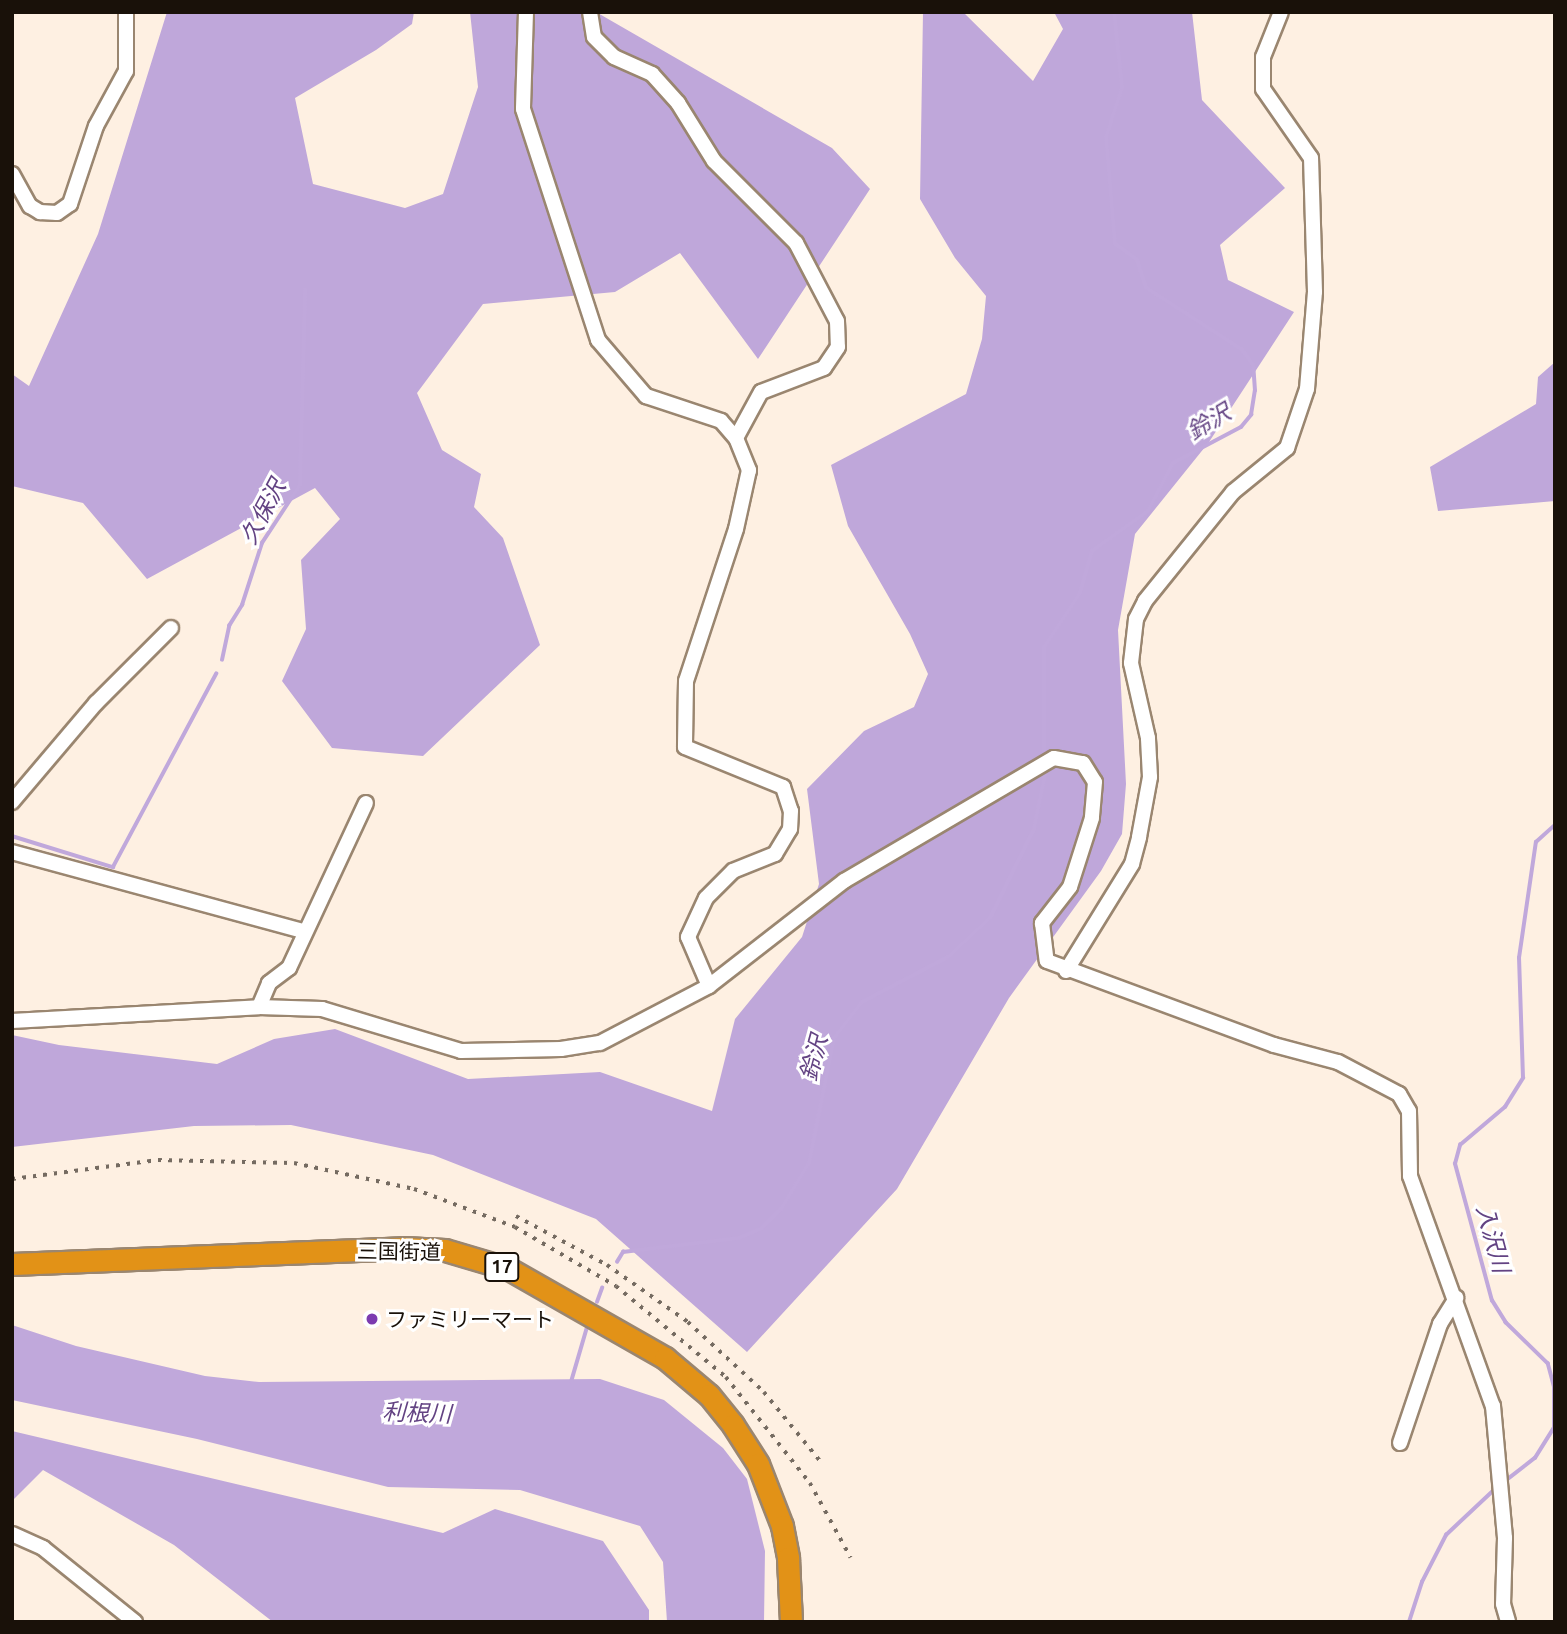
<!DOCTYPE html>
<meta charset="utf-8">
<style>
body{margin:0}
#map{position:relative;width:1567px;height:1634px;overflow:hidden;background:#fef0e2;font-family:Ubuntu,"Noto Sans JP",sans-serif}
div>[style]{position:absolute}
.forest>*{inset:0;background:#bfa7da}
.water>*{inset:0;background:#c0a8db}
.stream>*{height:3.5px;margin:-1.75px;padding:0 1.75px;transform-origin:1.75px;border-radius:1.75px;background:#c0a8db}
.roads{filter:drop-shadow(2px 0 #9a8670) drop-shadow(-2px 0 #9a8670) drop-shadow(0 2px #9a8670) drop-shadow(0 -2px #9a8670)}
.minor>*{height:14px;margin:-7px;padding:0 7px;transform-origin:7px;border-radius:7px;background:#fff}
.highway>*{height:21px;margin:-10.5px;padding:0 10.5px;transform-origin:10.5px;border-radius:10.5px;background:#e29217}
.rail>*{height:3.5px;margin-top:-1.75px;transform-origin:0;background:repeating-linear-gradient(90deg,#756b61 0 3.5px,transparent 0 10.5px)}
.dots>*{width:19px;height:19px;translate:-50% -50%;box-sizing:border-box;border:4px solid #fff;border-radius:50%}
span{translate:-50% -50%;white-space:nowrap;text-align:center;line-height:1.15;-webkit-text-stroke:6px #fff;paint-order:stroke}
.shield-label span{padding:2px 5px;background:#fff;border:2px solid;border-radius:5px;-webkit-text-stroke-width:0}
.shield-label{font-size:19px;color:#191109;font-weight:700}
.street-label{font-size:21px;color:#191109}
.poi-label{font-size:21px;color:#191109}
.left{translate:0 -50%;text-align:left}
.water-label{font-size:23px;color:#634383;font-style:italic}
.frame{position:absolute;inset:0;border:14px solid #191109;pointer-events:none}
</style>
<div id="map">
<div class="forest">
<div style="clip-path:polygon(167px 12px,414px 12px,412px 24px,376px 50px,295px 98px,313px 184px,405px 208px,443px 194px,461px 139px,478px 87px,470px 12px,596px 12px,832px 148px,870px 189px,758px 359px,680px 253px,615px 292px,483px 304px,417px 393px,442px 450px,481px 474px,474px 507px,503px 538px,540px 645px,423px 756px,332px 748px,282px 681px,306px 629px,301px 560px,340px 519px,315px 488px,147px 579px,83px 503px,12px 486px,12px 374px,29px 386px,98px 234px)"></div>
<div style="clip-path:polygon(923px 12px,963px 12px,1033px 81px,1063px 29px,1054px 12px,1192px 12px,1202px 100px,1285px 188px,1220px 245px,1228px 280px,1294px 312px,1209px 442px,1135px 534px,1118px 630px,1126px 784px,1122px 834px,1101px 871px,1009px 998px,897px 1189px,747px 1352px,596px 1219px,433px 1155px,291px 1125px,194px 1126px,12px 1147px,12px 1035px,59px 1045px,217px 1064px,274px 1039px,335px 1029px,468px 1079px,600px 1072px,712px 1111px,735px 1019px,802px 937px,819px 884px,807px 789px,864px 731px,914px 707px,928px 674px,910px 634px,848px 526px,831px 465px,966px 394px,982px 339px,986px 296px,955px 258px,920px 199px)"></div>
<div style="clip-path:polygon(1555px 362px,1555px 501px,1438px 511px,1430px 467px,1536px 404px,1538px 377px)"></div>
<div style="clip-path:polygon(12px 1431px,443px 1533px,495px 1509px,603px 1541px,649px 1610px,649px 1622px,273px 1622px,174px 1545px,43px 1470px,12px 1501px)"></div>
</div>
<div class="water">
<div style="clip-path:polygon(12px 1325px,76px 1346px,205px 1376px,259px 1382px,600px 1379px,664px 1400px,723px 1448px,747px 1479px,765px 1551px,764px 1622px,667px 1622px,663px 1562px,640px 1526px,520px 1490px,388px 1487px,197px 1439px,12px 1400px)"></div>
</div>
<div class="stream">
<div style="left:222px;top:660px;width:35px;rotate:-78deg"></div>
<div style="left:229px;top:626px;width:25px;rotate:-58deg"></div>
<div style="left:242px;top:605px;width:65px;rotate:-72.1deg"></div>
<div style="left:262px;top:543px;width:69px;rotate:-56.8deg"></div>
<div style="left:300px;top:485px;width:195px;rotate:-88.5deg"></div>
<div style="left:1044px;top:752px;width:105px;rotate:-90deg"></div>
<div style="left:1044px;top:647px;width:65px;rotate:-56.3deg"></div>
<div style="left:1080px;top:593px;width:44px;rotate:-74.1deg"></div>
<div style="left:1092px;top:551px;width:69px;rotate:-35.5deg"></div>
<div style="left:1148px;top:511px;width:54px;rotate:-62.5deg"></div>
<div style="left:1173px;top:463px;width:77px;rotate:-27.9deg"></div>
<div style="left:1241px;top:427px;width:16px;rotate:-50deg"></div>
<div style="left:1251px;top:415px;width:24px;rotate:-81deg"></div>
<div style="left:1255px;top:391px;width:26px;rotate:-94deg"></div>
<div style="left:1253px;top:365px;width:19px;rotate:-126deg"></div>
<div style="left:1242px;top:350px;width:114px;rotate:-147.1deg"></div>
<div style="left:1146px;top:288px;width:29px;rotate:-108deg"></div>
<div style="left:1137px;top:260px;width:27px;rotate:-144deg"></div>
<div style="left:1115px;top:244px;width:107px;rotate:-94.8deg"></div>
<div style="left:1106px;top:137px;width:52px;rotate:-71.9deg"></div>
<div style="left:1122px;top:88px;width:76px;rotate:-96deg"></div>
<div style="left:12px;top:836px;width:106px;rotate:17.1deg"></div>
<div style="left:113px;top:867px;width:219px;rotate:-61.9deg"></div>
<div style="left:617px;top:1262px;width:12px;rotate:-59deg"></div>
<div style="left:623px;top:1252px;width:117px;rotate:-6.9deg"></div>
<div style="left:739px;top:1238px;width:25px;rotate:-23deg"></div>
<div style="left:762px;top:1228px;width:27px;rotate:-45deg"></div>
<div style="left:781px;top:1209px;width:54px;rotate:-58.7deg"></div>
<div style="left:809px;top:1163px;width:127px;rotate:-78.7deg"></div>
<div style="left:834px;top:1038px;width:46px;rotate:-52.1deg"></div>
<div style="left:862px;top:1002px;width:97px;rotate:-27.6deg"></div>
<div style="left:948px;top:957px;width:57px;rotate:-42.9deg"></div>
<div style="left:990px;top:918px;width:99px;rotate:-63.7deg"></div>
<div style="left:1034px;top:829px;width:55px;rotate:-78.5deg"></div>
<div style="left:597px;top:1302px;width:15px;rotate:-70deg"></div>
<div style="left:571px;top:1382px;width:60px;rotate:-73.7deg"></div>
<div style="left:1504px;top:1482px;width:39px;rotate:-38deg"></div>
<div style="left:1535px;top:1458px;width:36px;rotate:-58deg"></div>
<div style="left:1554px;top:1427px;width:40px;rotate:-90deg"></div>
<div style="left:1554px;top:1387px;width:24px;rotate:-105deg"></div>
<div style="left:1548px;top:1364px;width:59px;rotate:-135.7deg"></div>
<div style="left:1506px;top:1323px;width:26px;rotate:-122deg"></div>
<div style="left:1492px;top:1301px;width:142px;rotate:-105.1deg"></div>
<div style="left:1455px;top:1164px;width:20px;rotate:-75deg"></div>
<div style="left:1460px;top:1145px;width:59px;rotate:-40.2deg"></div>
<div style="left:1505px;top:1107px;width:34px;rotate:-58deg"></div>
<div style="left:1523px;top:1078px;width:120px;rotate:-91.9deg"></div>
<div style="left:1519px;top:958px;width:117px;rotate:-81.7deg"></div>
<div style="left:1536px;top:842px;width:25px;rotate:-42deg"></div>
<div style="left:1409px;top:1622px;width:42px;rotate:-72deg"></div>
<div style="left:1422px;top:1582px;width:53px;rotate:-62.9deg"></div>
<div style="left:1446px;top:1535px;width:67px;rotate:-43.2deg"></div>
</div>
<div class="roads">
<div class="minor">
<div style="left:526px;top:12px;width:97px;rotate:91.8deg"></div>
<div style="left:523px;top:109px;width:243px;rotate:72deg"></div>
<div style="left:598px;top:340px;width:74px;rotate:49.4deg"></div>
<div style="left:646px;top:396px;width:79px;rotate:18.4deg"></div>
<div style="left:721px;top:421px;width:23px;rotate:49deg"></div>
<div style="left:736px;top:438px;width:35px;rotate:68deg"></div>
<div style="left:749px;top:470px;width:60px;rotate:102.4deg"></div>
<div style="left:736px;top:529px;width:160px;rotate:108.2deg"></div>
<div style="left:686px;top:681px;width:66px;rotate:90.9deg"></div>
<div style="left:685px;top:747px;width:106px;rotate:22.2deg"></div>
<div style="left:783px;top:787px;width:25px;rotate:72deg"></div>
<div style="left:791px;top:811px;width:18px;rotate:93deg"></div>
<div style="left:790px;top:829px;width:29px;rotate:121deg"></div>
<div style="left:775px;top:854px;width:45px;rotate:158deg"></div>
<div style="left:733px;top:871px;width:38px;rotate:135deg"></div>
<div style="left:706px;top:898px;width:43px;rotate:114.8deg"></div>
<div style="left:688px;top:937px;width:53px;rotate:66.8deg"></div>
<div style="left:590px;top:12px;width:25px;rotate:81deg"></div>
<div style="left:594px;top:37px;width:28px;rotate:45deg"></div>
<div style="left:614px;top:57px;width:42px;rotate:24.1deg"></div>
<div style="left:652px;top:74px;width:39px;rotate:48deg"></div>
<div style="left:678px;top:103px;width:68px;rotate:58.2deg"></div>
<div style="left:714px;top:161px;width:116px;rotate:45deg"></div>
<div style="left:796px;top:243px;width:88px;rotate:62.3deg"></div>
<div style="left:837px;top:321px;width:26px;rotate:88deg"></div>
<div style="left:838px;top:347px;width:25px;rotate:124deg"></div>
<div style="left:824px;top:368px;width:67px;rotate:159.1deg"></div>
<div style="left:761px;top:392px;width:52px;rotate:118.5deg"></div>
<div style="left:12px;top:174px;width:37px;rotate:61deg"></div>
<div style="left:30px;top:206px;width:12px;rotate:31deg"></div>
<div style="left:40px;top:212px;width:17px;rotate:3deg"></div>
<div style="left:57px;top:213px;width:16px;rotate:-35deg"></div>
<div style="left:70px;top:204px;width:82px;rotate:-71.6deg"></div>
<div style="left:96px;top:126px;width:63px;rotate:-61.4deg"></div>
<div style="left:126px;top:71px;width:59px;rotate:-90deg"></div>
<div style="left:12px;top:802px;width:130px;rotate:-49.7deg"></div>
<div style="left:96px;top:703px;width:106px;rotate:-45deg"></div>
<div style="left:12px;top:852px;width:302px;rotate:15.2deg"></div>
<div style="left:1066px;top:971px;width:126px;rotate:-58.3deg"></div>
<div style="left:1132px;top:864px;width:28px;rotate:-75deg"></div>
<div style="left:1139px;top:837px;width:61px;rotate:-79.6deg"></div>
<div style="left:1150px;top:777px;width:39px;rotate:-93deg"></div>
<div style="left:1148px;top:738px;width:77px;rotate:-102.8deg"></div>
<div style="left:1131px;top:663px;width:44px;rotate:-83.5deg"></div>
<div style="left:1136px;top:619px;width:20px;rotate:-63deg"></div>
<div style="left:1145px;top:601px;width:140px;rotate:-51.1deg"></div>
<div style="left:1233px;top:492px;width:70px;rotate:-39.2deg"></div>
<div style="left:1287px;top:448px;width:62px;rotate:-71.3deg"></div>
<div style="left:1307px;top:389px;width:97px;rotate:-85.3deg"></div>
<div style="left:1315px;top:292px;width:134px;rotate:-91.7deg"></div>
<div style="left:1311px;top:158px;width:84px;rotate:-124.8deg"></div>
<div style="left:1263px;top:89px;width:32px;rotate:-90deg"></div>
<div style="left:1263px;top:57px;width:48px;rotate:-68.2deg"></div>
<div style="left:259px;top:1007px;width:26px;rotate:-67deg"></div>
<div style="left:269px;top:983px;width:25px;rotate:-37deg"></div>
<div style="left:289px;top:968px;width:182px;rotate:-65deg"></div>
<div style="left:12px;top:1021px;width:247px;rotate:-3.2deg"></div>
<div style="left:259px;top:1007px;width:63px;rotate:1.8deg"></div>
<div style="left:322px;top:1009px;width:145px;rotate:16.8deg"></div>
<div style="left:461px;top:1051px;width:100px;rotate:-1.1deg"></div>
<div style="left:561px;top:1049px;width:39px;rotate:-9deg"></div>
<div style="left:600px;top:1043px;width:123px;rotate:-27.6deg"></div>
<div style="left:709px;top:986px;width:171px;rotate:-37.9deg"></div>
<div style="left:844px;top:881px;width:243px;rotate:-30.4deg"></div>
<div style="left:1054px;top:758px;width:29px;rotate:10deg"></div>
<div style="left:1083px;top:763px;width:22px;rotate:58deg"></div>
<div style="left:1095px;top:782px;width:36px;rotate:95deg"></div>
<div style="left:1092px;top:818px;width:72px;rotate:107.7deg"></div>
<div style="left:1070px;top:887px;width:46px;rotate:127.9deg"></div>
<div style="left:1042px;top:923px;width:38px;rotate:83deg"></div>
<div style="left:1047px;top:961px;width:242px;rotate:20.3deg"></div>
<div style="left:1274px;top:1045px;width:66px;rotate:14.9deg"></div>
<div style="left:1338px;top:1062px;width:69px;rotate:27.7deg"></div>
<div style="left:1399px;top:1094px;width:20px;rotate:60deg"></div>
<div style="left:1409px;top:1111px;width:65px;rotate:89.1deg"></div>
<div style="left:1410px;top:1176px;width:245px;rotate:70.2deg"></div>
<div style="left:1493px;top:1406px;width:133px;rotate:84.8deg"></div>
<div style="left:1505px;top:1538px;width:66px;rotate:91.7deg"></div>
<div style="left:1503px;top:1604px;width:19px;rotate:74deg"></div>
<div style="left:1400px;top:1443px;width:126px;rotate:-71.4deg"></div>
<div style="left:1440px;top:1324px;width:31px;rotate:-58deg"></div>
<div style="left:12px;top:1534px;width:34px;rotate:24deg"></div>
<div style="left:43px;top:1548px;width:118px;rotate:38.8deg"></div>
</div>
<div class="highway">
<div style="left:12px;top:1264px;width:391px;rotate:-2.3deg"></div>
<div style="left:403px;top:1248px;width:42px;rotate:2.7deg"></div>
<div style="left:445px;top:1250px;width:67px;rotate:16.5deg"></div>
<div style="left:509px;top:1269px;width:180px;rotate:29.7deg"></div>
<div style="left:665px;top:1358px;width:57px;rotate:40.1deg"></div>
<div style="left:709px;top:1395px;width:38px;rotate:51deg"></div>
<div style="left:733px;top:1425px;width:46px;rotate:57.3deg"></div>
<div style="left:758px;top:1464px;width:66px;rotate:68.8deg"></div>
<div style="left:782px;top:1526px;width:33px;rotate:79deg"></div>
<div style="left:788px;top:1558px;width:64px;rotate:87.3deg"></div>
</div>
</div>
<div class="rail">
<div style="left:12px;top:1179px;width:147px;rotate:-7.4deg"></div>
<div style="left:158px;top:1160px;width:136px;rotate:1.3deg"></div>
<div style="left:294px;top:1163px;width:123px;rotate:12.2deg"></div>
<div style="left:414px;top:1189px;width:108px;rotate:20.6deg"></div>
<div style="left:515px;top:1227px;width:117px;rotate:30.3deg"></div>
<div style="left:616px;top:1286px;width:143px;rotate:39.6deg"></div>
<div style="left:726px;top:1377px;width:135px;rotate:51.6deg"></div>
<div style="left:810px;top:1483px;width:85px;rotate:61.3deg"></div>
<div style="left:516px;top:1216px;width:103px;rotate:28.3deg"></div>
<div style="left:607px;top:1265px;width:99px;rotate:35.1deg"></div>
<div style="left:688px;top:1322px;width:103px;rotate:42.6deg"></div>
<div style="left:764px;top:1392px;width:90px;rotate:50.8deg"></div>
</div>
<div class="dots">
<div style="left:372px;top:1319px;background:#7c3bb0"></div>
</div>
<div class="shield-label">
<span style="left:502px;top:1267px">17</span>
</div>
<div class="street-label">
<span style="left:399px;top:1251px;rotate:1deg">三国街道</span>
</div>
<div class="poi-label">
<span class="left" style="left:386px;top:1319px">ファミリーマート</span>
</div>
<div class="water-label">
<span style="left:1209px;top:422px;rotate:-31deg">鈴沢</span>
<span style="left:263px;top:512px;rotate:-62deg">久保沢</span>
<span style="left:814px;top:1058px;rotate:-75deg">鈴沢</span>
<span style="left:1493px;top:1239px;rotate:75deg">入沢川</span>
<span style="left:417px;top:1413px;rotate:2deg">利根川</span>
</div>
<div class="frame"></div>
</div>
